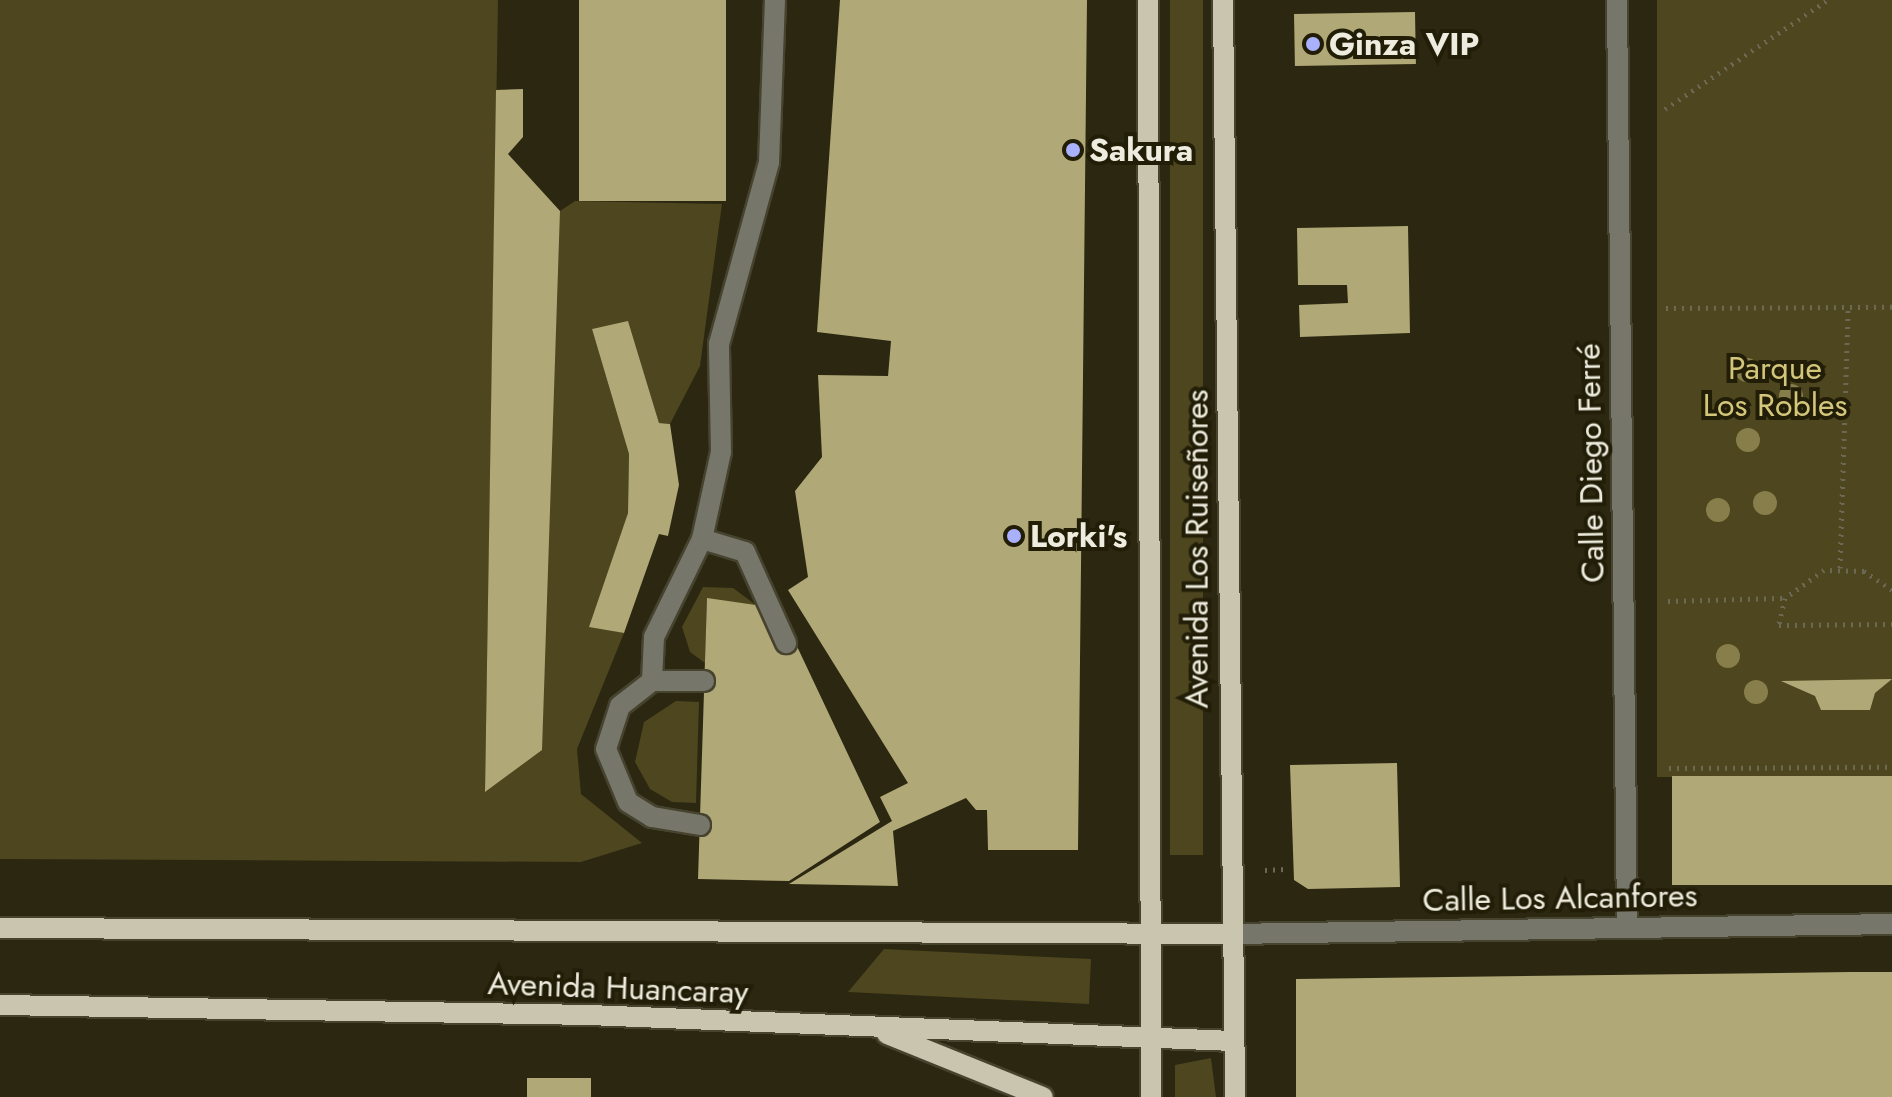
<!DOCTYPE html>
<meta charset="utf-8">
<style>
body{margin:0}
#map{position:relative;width:1892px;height:1097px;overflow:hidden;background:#2b2711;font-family:Jost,sans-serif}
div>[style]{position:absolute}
.green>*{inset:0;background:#4d461f;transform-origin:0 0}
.building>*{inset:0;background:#b1a877;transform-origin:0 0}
.path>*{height:5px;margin-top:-2.5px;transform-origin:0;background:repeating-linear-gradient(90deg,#6b6854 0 2px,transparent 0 8px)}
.roads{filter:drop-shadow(2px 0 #46432e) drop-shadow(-2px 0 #46432e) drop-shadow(0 2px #46432e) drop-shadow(0 -2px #46432e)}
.minor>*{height:20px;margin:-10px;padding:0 10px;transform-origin:10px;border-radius:10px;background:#77766b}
.major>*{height:20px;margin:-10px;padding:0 10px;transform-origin:10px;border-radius:10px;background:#c9c5af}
.trees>*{width:24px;height:24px;margin:-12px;border-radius:50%;background:#877e4b}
.dots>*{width:22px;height:22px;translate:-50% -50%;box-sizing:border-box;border:4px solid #211d07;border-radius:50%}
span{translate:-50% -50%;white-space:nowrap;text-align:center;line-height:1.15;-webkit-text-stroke:8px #211d07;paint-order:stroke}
.poi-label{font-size:32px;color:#eeecde;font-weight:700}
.left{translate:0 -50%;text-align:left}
.park-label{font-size:32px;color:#d3c67b}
.street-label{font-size:32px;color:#eeecde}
</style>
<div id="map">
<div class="green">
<div style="clip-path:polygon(0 0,498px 0,485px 791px,560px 211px,575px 201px,722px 204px,700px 366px,670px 424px,659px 423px,628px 322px,592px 329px,629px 454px,628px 513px,590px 626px,624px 633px,577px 749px,581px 794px,642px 843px,581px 862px,0 859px)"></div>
<div style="left:1170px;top:0;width:33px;height:855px"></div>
<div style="left:1657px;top:0;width:235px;height:777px"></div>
<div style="clip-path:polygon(703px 587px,733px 588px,756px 605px,707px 599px,705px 663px,690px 652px,682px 627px)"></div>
<div style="clip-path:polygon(676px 701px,699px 702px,696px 803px,672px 802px,650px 789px,635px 762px,644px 722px)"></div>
<div style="clip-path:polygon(884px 949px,1091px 959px,1089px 1004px,848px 992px)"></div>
<div style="clip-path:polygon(1211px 1058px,1216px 1097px,1175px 1097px,1175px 1065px)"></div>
</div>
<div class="building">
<div style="left:579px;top:0;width:147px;height:201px"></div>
<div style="clip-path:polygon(840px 0,1087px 0,1078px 850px,988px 850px,987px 810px,976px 810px,966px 798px,893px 831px,898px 886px,789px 884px,892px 821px,880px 797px,908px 783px,788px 590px,808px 577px,795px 491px,822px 457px,818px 375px,888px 376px,891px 341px,817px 332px)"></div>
<div style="left:1415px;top:12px;width:52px;height:121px;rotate:89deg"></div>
<div style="clip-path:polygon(523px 89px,523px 137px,508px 154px,560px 211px,542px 750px,485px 792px,496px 90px)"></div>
<div style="clip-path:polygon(1408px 226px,1410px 333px,1300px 337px,1299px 305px,1348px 303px,1347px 285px,1298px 285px,1297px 228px)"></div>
<div style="clip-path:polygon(628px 321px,659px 423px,670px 424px,679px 485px,668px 536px,659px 534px,624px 633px,589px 627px,628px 513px,629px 454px,592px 329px)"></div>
<div style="clip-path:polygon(707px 598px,756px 605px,776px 647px,794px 640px,880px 822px,789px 881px,698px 879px)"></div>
<div style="clip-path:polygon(1892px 679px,1875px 693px,1870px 710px,1821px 710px,1815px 696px,1781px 681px)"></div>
<div style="clip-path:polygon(1397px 763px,1400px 887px,1308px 889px,1294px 880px,1290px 765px)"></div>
<div style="left:1892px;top:776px;width:109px;height:220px;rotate:90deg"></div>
<div style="clip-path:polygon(1851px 972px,1892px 972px,1892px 1097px,1296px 1097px,1296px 979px)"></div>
<div style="left:591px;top:1078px;width:19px;height:64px;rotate:90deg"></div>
</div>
<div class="path">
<div style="left:1665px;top:109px;width:196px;rotate:-33.8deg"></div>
<div style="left:1666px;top:308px;width:226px;rotate:-0.3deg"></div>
<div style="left:1840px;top:568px;width:261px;rotate:-88.2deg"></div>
<div style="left:1892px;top:590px;width:34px;rotate:-146deg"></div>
<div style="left:1864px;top:571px;width:40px;rotate:-178.6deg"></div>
<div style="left:1824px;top:570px;width:48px;rotate:144.3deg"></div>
<div style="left:1785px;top:598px;width:28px;rotate:103deg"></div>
<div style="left:1779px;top:625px;width:113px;rotate:-0.5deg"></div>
<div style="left:1668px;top:601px;width:117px;rotate:-1.5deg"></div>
<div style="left:1669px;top:768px;width:223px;rotate:-0.3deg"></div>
<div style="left:1265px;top:870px;width:20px;rotate:-3deg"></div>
</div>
<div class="roads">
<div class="minor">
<div style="left:1617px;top:0;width:926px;rotate:89.38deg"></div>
<div style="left:702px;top:539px;width:45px;rotate:16.8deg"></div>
<div style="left:745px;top:552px;width:100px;rotate:65.7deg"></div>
<div style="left:652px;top:681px;width:52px"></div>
<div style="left:700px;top:825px;width:49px;rotate:-170.5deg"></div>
<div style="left:652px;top:817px;width:28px;rotate:-148deg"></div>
<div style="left:628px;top:802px;width:57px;rotate:-112.5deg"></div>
<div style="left:606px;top:749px;width:45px;rotate:-72deg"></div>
<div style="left:620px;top:706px;width:41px;rotate:-38deg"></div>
<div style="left:652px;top:681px;width:44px;rotate:-87.4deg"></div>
<div style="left:654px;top:637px;width:109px;rotate:-63.9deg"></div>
<div style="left:702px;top:539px;width:89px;rotate:-77.7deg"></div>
<div style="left:721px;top:452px;width:108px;rotate:-91.1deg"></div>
<div style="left:719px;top:344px;width:188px;rotate:-74.6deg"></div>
<div style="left:769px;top:163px;width:163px;rotate:-87.9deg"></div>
<div style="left:1229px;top:934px;width:663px;rotate:-0.86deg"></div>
</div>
<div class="major">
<div style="left:1148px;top:0;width:1097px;rotate:89.84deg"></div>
<div style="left:1223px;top:0;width:1097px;rotate:89.37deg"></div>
<div style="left:0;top:928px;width:1229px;rotate:0.28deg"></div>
<div style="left:0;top:1005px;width:589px;rotate:0.97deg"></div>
<div style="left:589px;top:1015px;width:645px;rotate:2.31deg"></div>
<div style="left:887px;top:1034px;width:168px;rotate:22deg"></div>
</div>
</div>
<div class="trees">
<div style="left:1747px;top:370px"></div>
<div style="left:1791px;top:396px"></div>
<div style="left:1748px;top:440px"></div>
<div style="left:1765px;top:503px"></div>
<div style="left:1718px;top:510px"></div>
<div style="left:1728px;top:656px"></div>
<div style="left:1756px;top:692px"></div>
</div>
<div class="dots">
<div style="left:1313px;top:44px;background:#a9b0fc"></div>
<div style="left:1073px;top:150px;background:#a9b0fc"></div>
<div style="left:1014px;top:536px;background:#a9b0fc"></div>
</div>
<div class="poi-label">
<span class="left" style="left:1329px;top:44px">Ginza VIP</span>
<span class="left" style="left:1089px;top:150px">Sakura</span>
<span class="left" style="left:1030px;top:536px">Lorki's</span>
</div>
<div class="park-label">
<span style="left:1775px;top:387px">Parque<br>Los Robles</span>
</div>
<div class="street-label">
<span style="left:1591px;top:463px;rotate:-91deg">Calle Diego Ferré</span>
<span style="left:1197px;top:549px;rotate:-90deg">Avenida Los Ruiseñores</span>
<span style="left:1560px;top:898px;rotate:-1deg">Calle Los Alcanfores</span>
<span style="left:618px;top:988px;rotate:2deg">Avenida Huancaray</span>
</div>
</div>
